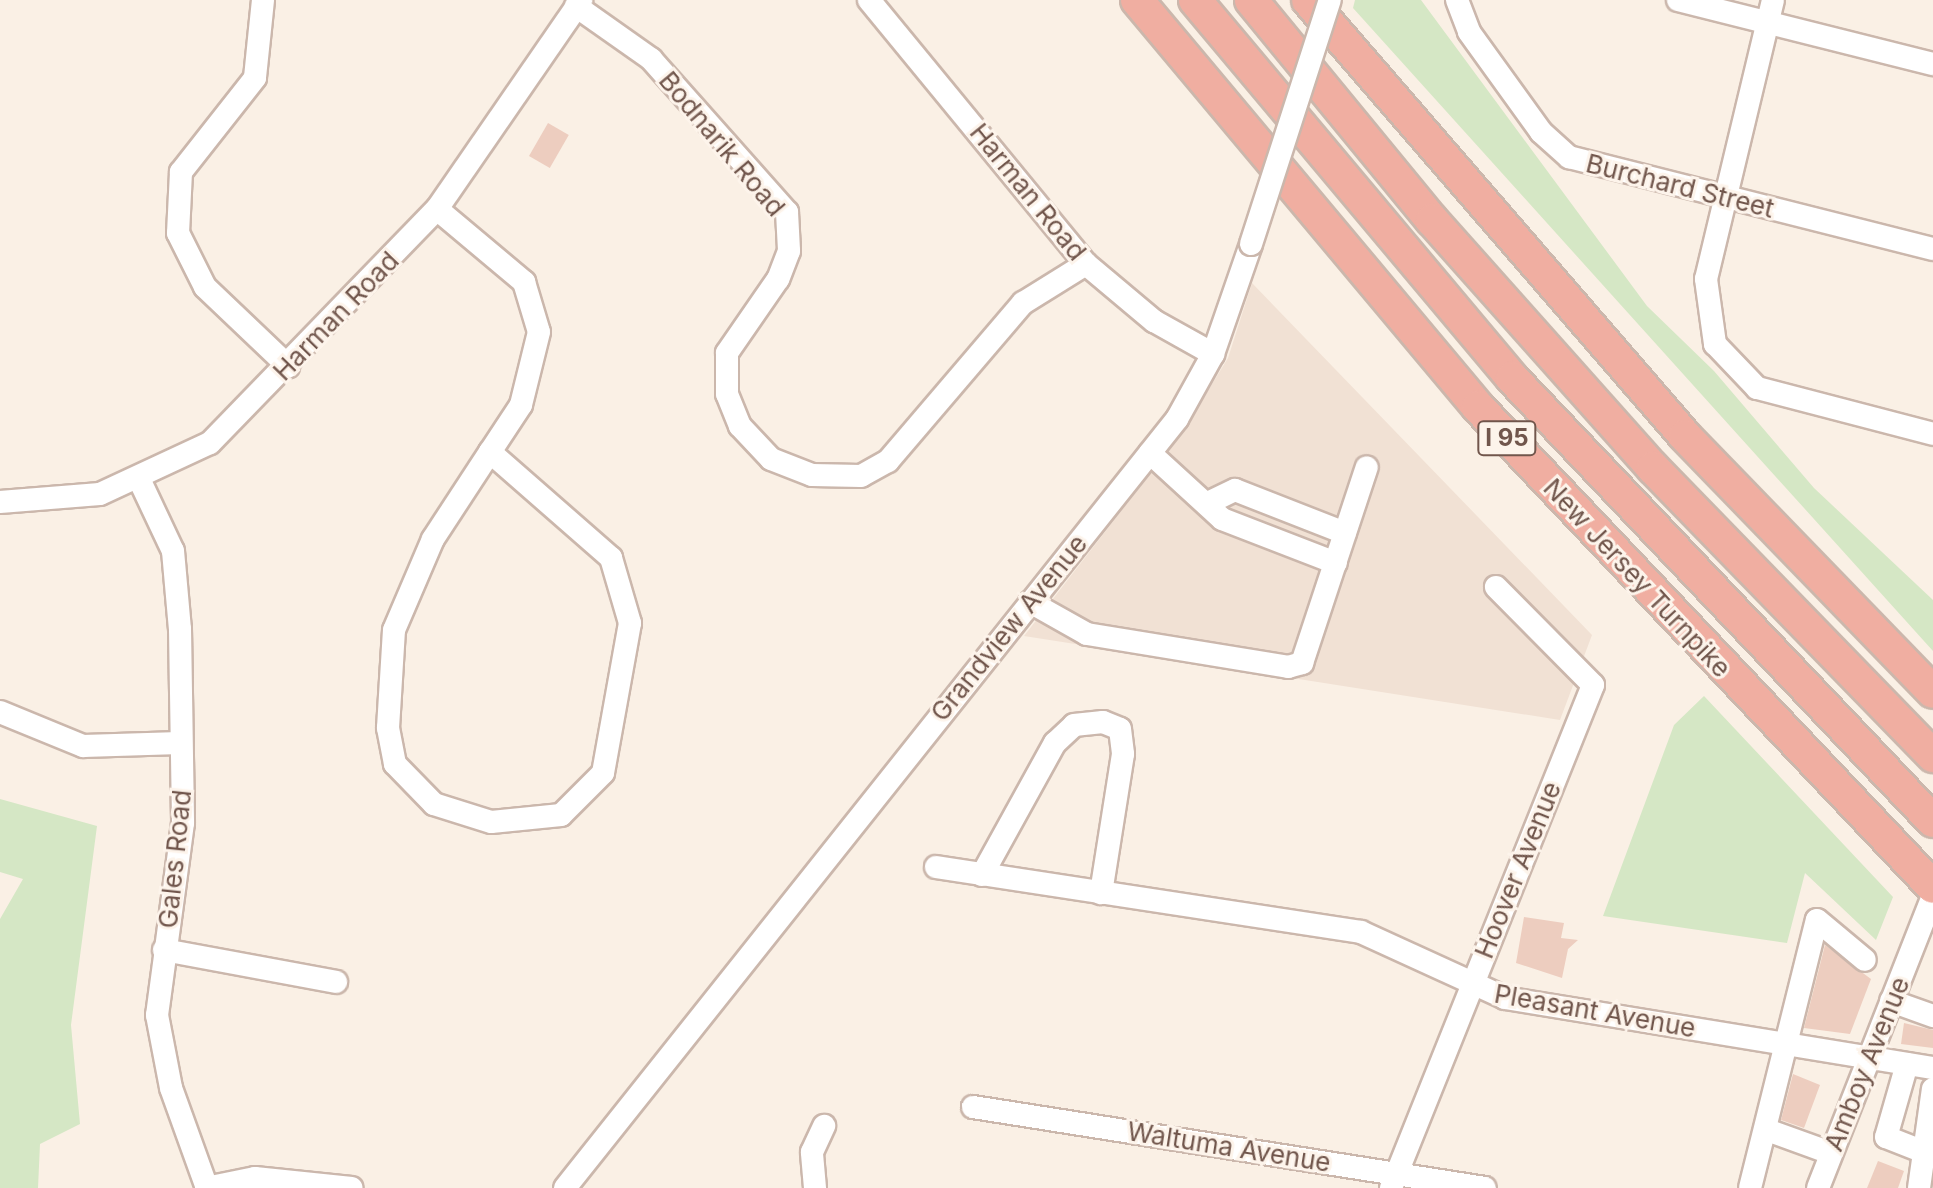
<!DOCTYPE html>
<style>
body{margin:0}
#map{position:relative;width:1933px;height:1188px;overflow:hidden;background:#faf0e5;font-family:Inter,sans-serif}
div>[style]{position:absolute}
.residential>*{inset:0;background:#f1e1d4}
.green>*{inset:0;background:#d5e7c5}
.building>*{inset:0;background:#edcdbf;transform-origin:0 0}
.roads{filter:drop-shadow(2px 0 #cbb7ac) drop-shadow(-2px 0 #cbb7ac) drop-shadow(0 2px #cbb7ac) drop-shadow(0 -2px #cbb7ac)}
.minor>*{height:22px;margin:-11px;padding:0 11px;transform-origin:11px;border-radius:11px;background:#fff}
.highway>*{height:32px;margin:-16px;padding:0 16px;transform-origin:16px;border-radius:16px;background:#f0aea1}
.bridges{filter:drop-shadow(2px 0 #cbb7ac) drop-shadow(-2px 0 #cbb7ac) drop-shadow(0 2px #cbb7ac) drop-shadow(0 -2px #cbb7ac)}
.minor-bridge>*{height:22px;margin:-11px;padding:0 11px;transform-origin:11px;border-radius:11px;background:#fff}
span{translate:-50% -50%;white-space:nowrap;text-align:center;line-height:1.15;-webkit-text-stroke:6px #fdf4eb;paint-order:stroke}
.shield-label span{padding:2px 6px;background:#fdf4eb;border:2px solid;border-radius:6px;-webkit-text-stroke-width:0}
.shield-label{font-size:24px;color:#71564c;font-weight:700}
.street-label{font-size:26px;color:#71564c}
</style>
<div id="map">
<div class="residential">
<div style="clip-path:polygon(1252px 283px,1592px 635px,1560px 720px,1024px 636px,1182px 433px,1228px 358px)"></div>
</div>
<div class="green">
<div style="clip-path:polygon(1355px 0,1421px 0,1647px 306px,1714px 371px,1814px 488px,1933px 600px,1933px 651px,1353px 8px)"></div>
<div style="clip-path:polygon(1704px 696px,1893px 897px,1876px 940px,1805px 873px,1787px 943px,1603px 916px,1674px 725px)"></div>
<div style="clip-path:polygon(0 799px,97px 826px,71px 1025px,80px 1124px,40px 1144px,38px 1188px,0 1188px,0 919px,23px 879px,0 872px)"></div>
</div>
<div class="building">
<div style="left:548px;top:123px;width:24px;height:38px;rotate:30deg"></div>
<div style="clip-path:polygon(1524px 917px,1564px 923px,1561px 938px,1578px 940px,1568px 949px,1562px 978px,1516px 963px)"></div>
<div style="clip-path:polygon(1825px 945px,1871px 979px,1850px 1034px,1804px 1028px)"></div>
<div style="clip-path:polygon(1904px 1023px,1933px 1030px,1933px 1048px,1901px 1044px)"></div>
<div style="clip-path:polygon(1793px 1074px,1820px 1085px,1804px 1128px,1781px 1120px)"></div>
<div style="clip-path:polygon(1878px 1161px,1904px 1171px,1898px 1188px,1867px 1188px)"></div>
</div>
<div class="roads">
<div class="minor">
<div style="left:263px;top:0;width:78px;rotate:95.9deg"></div>
<div style="left:255px;top:78px;width:120px;rotate:128.2deg"></div>
<div style="left:181px;top:172px;width:61px;rotate:92.8deg"></div>
<div style="left:178px;top:233px;width:60px;rotate:63.4deg"></div>
<div style="left:205px;top:287px;width:115px;rotate:43.6deg"></div>
<div style="left:869px;top:0;width:342px;rotate:50.6deg"></div>
<div style="left:1086px;top:264px;width:89px;rotate:40deg"></div>
<div style="left:1154px;top:321px;width:68px;rotate:29.2deg"></div>
<div style="left:1457px;top:0;width:34px;rotate:69deg"></div>
<div style="left:1469px;top:32px;width:123px;rotate:54.2deg"></div>
<div style="left:1541px;top:132px;width:38px;rotate:42deg"></div>
<div style="left:1569px;top:157px;width:375px;rotate:14.2deg"></div>
<div style="left:1678px;top:0;width:263px;rotate:14.1deg"></div>
<div style="left:1773px;top:0;width:287px;rotate:103.5deg"></div>
<div style="left:1706px;top:279px;width:66px;rotate:82.1deg"></div>
<div style="left:1715px;top:344px;width:61px;rotate:46.3deg"></div>
<div style="left:1757px;top:388px;width:182px;rotate:14.6deg"></div>
<div style="left:576px;top:6px;width:92px;rotate:35.2deg"></div>
<div style="left:651px;top:59px;width:205px;rotate:48.4deg"></div>
<div style="left:787px;top:212px;width:39px;rotate:87deg"></div>
<div style="left:789px;top:251px;width:30px;rotate:111deg"></div>
<div style="left:778px;top:279px;width:90px;rotate:124.6deg"></div>
<div style="left:727px;top:353px;width:41px;rotate:90deg"></div>
<div style="left:727px;top:394px;width:35px;rotate:68deg"></div>
<div style="left:740px;top:426px;width:45px;rotate:46.8deg"></div>
<div style="left:771px;top:459px;width:44px;rotate:21.3deg"></div>
<div style="left:812px;top:475px;width:49px;rotate:1.2deg"></div>
<div style="left:861px;top:476px;width:31px;rotate:-29deg"></div>
<div style="left:888px;top:461px;width:208px;rotate:-49.5deg"></div>
<div style="left:1023px;top:303px;width:74px;rotate:-31.8deg"></div>
<div style="left:437px;top:209px;width:114px;rotate:40deg"></div>
<div style="left:524px;top:282px;width:52px;rotate:73.3deg"></div>
<div style="left:539px;top:332px;width:75px;rotate:103.9deg"></div>
<div style="left:521px;top:405px;width:56px;rotate:123.4deg"></div>
<div style="left:490px;top:452px;width:161px;rotate:41.2deg"></div>
<div style="left:611px;top:558px;width:68px;rotate:73.7deg"></div>
<div style="left:630px;top:623px;width:152px;rotate:100.2deg"></div>
<div style="left:603px;top:773px;width:59px;rotate:135deg"></div>
<div style="left:561px;top:815px;width:70px;rotate:174.3deg"></div>
<div style="left:491px;top:822px;width:60px;rotate:-162.5deg"></div>
<div style="left:434px;top:804px;width:56px;rotate:-134.3deg"></div>
<div style="left:395px;top:764px;width:37px;rotate:-101deg"></div>
<div style="left:388px;top:728px;width:98px;rotate:-86.5deg"></div>
<div style="left:394px;top:630px;width:99px;rotate:-66.8deg"></div>
<div style="left:433px;top:539px;width:104px;rotate:-56.8deg"></div>
<div style="left:1150px;top:453px;width:98px;rotate:42.5deg"></div>
<div style="left:1222px;top:519px;width:122px;rotate:21.1deg"></div>
<div style="left:140px;top:481px;width:77px;rotate:64.8deg"></div>
<div style="left:173px;top:551px;width:78px;rotate:84.9deg"></div>
<div style="left:180px;top:629px;width:194px;rotate:89.1deg"></div>
<div style="left:183px;top:823px;width:194px;rotate:97.7deg"></div>
<div style="left:157px;top:1015px;width:74px;rotate:79.1deg"></div>
<div style="left:171px;top:1088px;width:106px;rotate:70.2deg"></div>
<div style="left:0;top:502px;width:100px;rotate:-4.6deg"></div>
<div style="left:100px;top:494px;width:121px;rotate:-24.9deg"></div>
<div style="left:210px;top:443px;width:326px;rotate:-45.9deg"></div>
<div style="left:437px;top:209px;width:254px;rotate:-55.4deg"></div>
<div style="left:1208px;top:503px;width:30px;rotate:-26deg"></div>
<div style="left:1235px;top:490px;width:118px;rotate:21.4deg"></div>
<div style="left:1030px;top:602px;width:65px;rotate:29.3deg"></div>
<div style="left:1087px;top:634px;width:204px;rotate:9.3deg"></div>
<div style="left:1288px;top:667px;width:15px;rotate:-16deg"></div>
<div style="left:1302px;top:663px;width:206px;rotate:-71.7deg"></div>
<div style="left:0;top:712px;width:90px;rotate:22.3deg"></div>
<div style="left:83px;top:746px;width:97px;rotate:-1.8deg"></div>
<div style="left:936px;top:867px;width:430px;rotate:8.7deg"></div>
<div style="left:1361px;top:932px;width:158px;rotate:24.6deg"></div>
<div style="left:1505px;top:998px;width:434px;rotate:9.3deg"></div>
<div style="left:982px;top:875px;width:151px;rotate:-61.1deg"></div>
<div style="left:1055px;top:743px;width:26px;rotate:-43deg"></div>
<div style="left:1074px;top:725px;width:29px;rotate:-6deg"></div>
<div style="left:1103px;top:722px;width:18px;rotate:22deg"></div>
<div style="left:1120px;top:729px;width:25px;rotate:83deg"></div>
<div style="left:1123px;top:754px;width:141px;rotate:99deg"></div>
<div style="left:164px;top:950px;width:175px;rotate:10.5deg"></div>
<div style="left:1891px;top:1001px;width:45px;rotate:19.7deg"></div>
<div style="left:1907px;top:1064px;width:76px;rotate:106deg"></div>
<div style="left:1886px;top:1137px;width:41px;rotate:21.5deg"></div>
<div style="left:973px;top:1107px;width:518px;rotate:8.99deg"></div>
<div style="left:1767px;top:1130px;width:68px;rotate:19.8deg"></div>
<div style="left:206px;top:1188px;width:50px;rotate:-11.5deg"></div>
<div style="left:255px;top:1178px;width:97px;rotate:5.9deg"></div>
<div style="left:565px;top:1188px;width:983px;rotate:-51.49deg"></div>
<div style="left:1177px;top:419px;width:74px;rotate:-61deg"></div>
<div style="left:1213px;top:354px;width:116px;rotate:-70.9deg"></div>
<div style="left:815px;top:1188px;width:36px;rotate:-95deg"></div>
<div style="left:812px;top:1152px;width:29px;rotate:-65deg"></div>
<div style="left:1391px;top:1188px;width:542px;rotate:-68.12deg"></div>
<div style="left:1593px;top:685px;width:138px;rotate:-134.7deg"></div>
<div style="left:1750px;top:1188px;width:276px;rotate:-76deg"></div>
<div style="left:1817px;top:920px;width:62px;rotate:39.8deg"></div>
<div style="left:1818px;top:1188px;width:314px;rotate:-68.5deg"></div>
<div style="left:1919px;top:1188px;width:100px;rotate:-82deg"></div>
</div>
<div class="highway">
<div style="left:1137px;top:0;width:531px;rotate:50.04deg"></div>
<div style="left:1478px;top:407px;width:661px;rotate:46.53deg"></div>
<div style="left:1195px;top:0;width:493px;rotate:50deg"></div>
<div style="left:1512px;top:378px;width:611px;rotate:46.46deg"></div>
<div style="left:1251px;top:0;width:285px;rotate:50.6deg"></div>
<div style="left:1432px;top:220px;width:332px;rotate:48.3deg"></div>
<div style="left:1653px;top:468px;width:402px;rotate:45.8deg"></div>
<div style="left:1308px;top:0;width:576px;rotate:49.15deg"></div>
<div style="left:1685px;top:436px;width:356px;rotate:45.9deg"></div>
</div>
</div>
<div class="bridges">
<div class="minor-bridge">
<div style="left:1251px;top:244px;width:256px;rotate:-72.1deg"></div>
</div>
</div>
<div class="shield-label">
<span style="left:1507px;top:438px">I 95</span>
</div>
<div class="street-label">
<span style="left:722px;top:144px;rotate:50deg">Bodnarik Road</span>
<span style="left:1680px;top:186px;rotate:14deg">Burchard Street</span>
<span style="left:1028px;top:192px;rotate:51deg">Harman Road</span>
<span style="left:336px;top:316px;rotate:-46deg">Harman Road</span>
<span style="left:1637px;top:578px;rotate:47deg">New Jersey Turnpike</span>
<span style="left:1009px;top:628px;rotate:-51deg">Grandview Avenue</span>
<span style="left:175px;top:859px;rotate:-84deg">Gales Road</span>
<span style="left:1518px;top:870px;rotate:-68deg">Hoover Avenue</span>
<span style="left:1595px;top:1011px;rotate:10deg">Pleasant Avenue</span>
<span style="left:1867px;top:1064px;rotate:-68deg">Amboy Avenue</span>
<span style="left:1229px;top:1147px;rotate:9deg">Waltuma Avenue</span>
</div>
</div>
